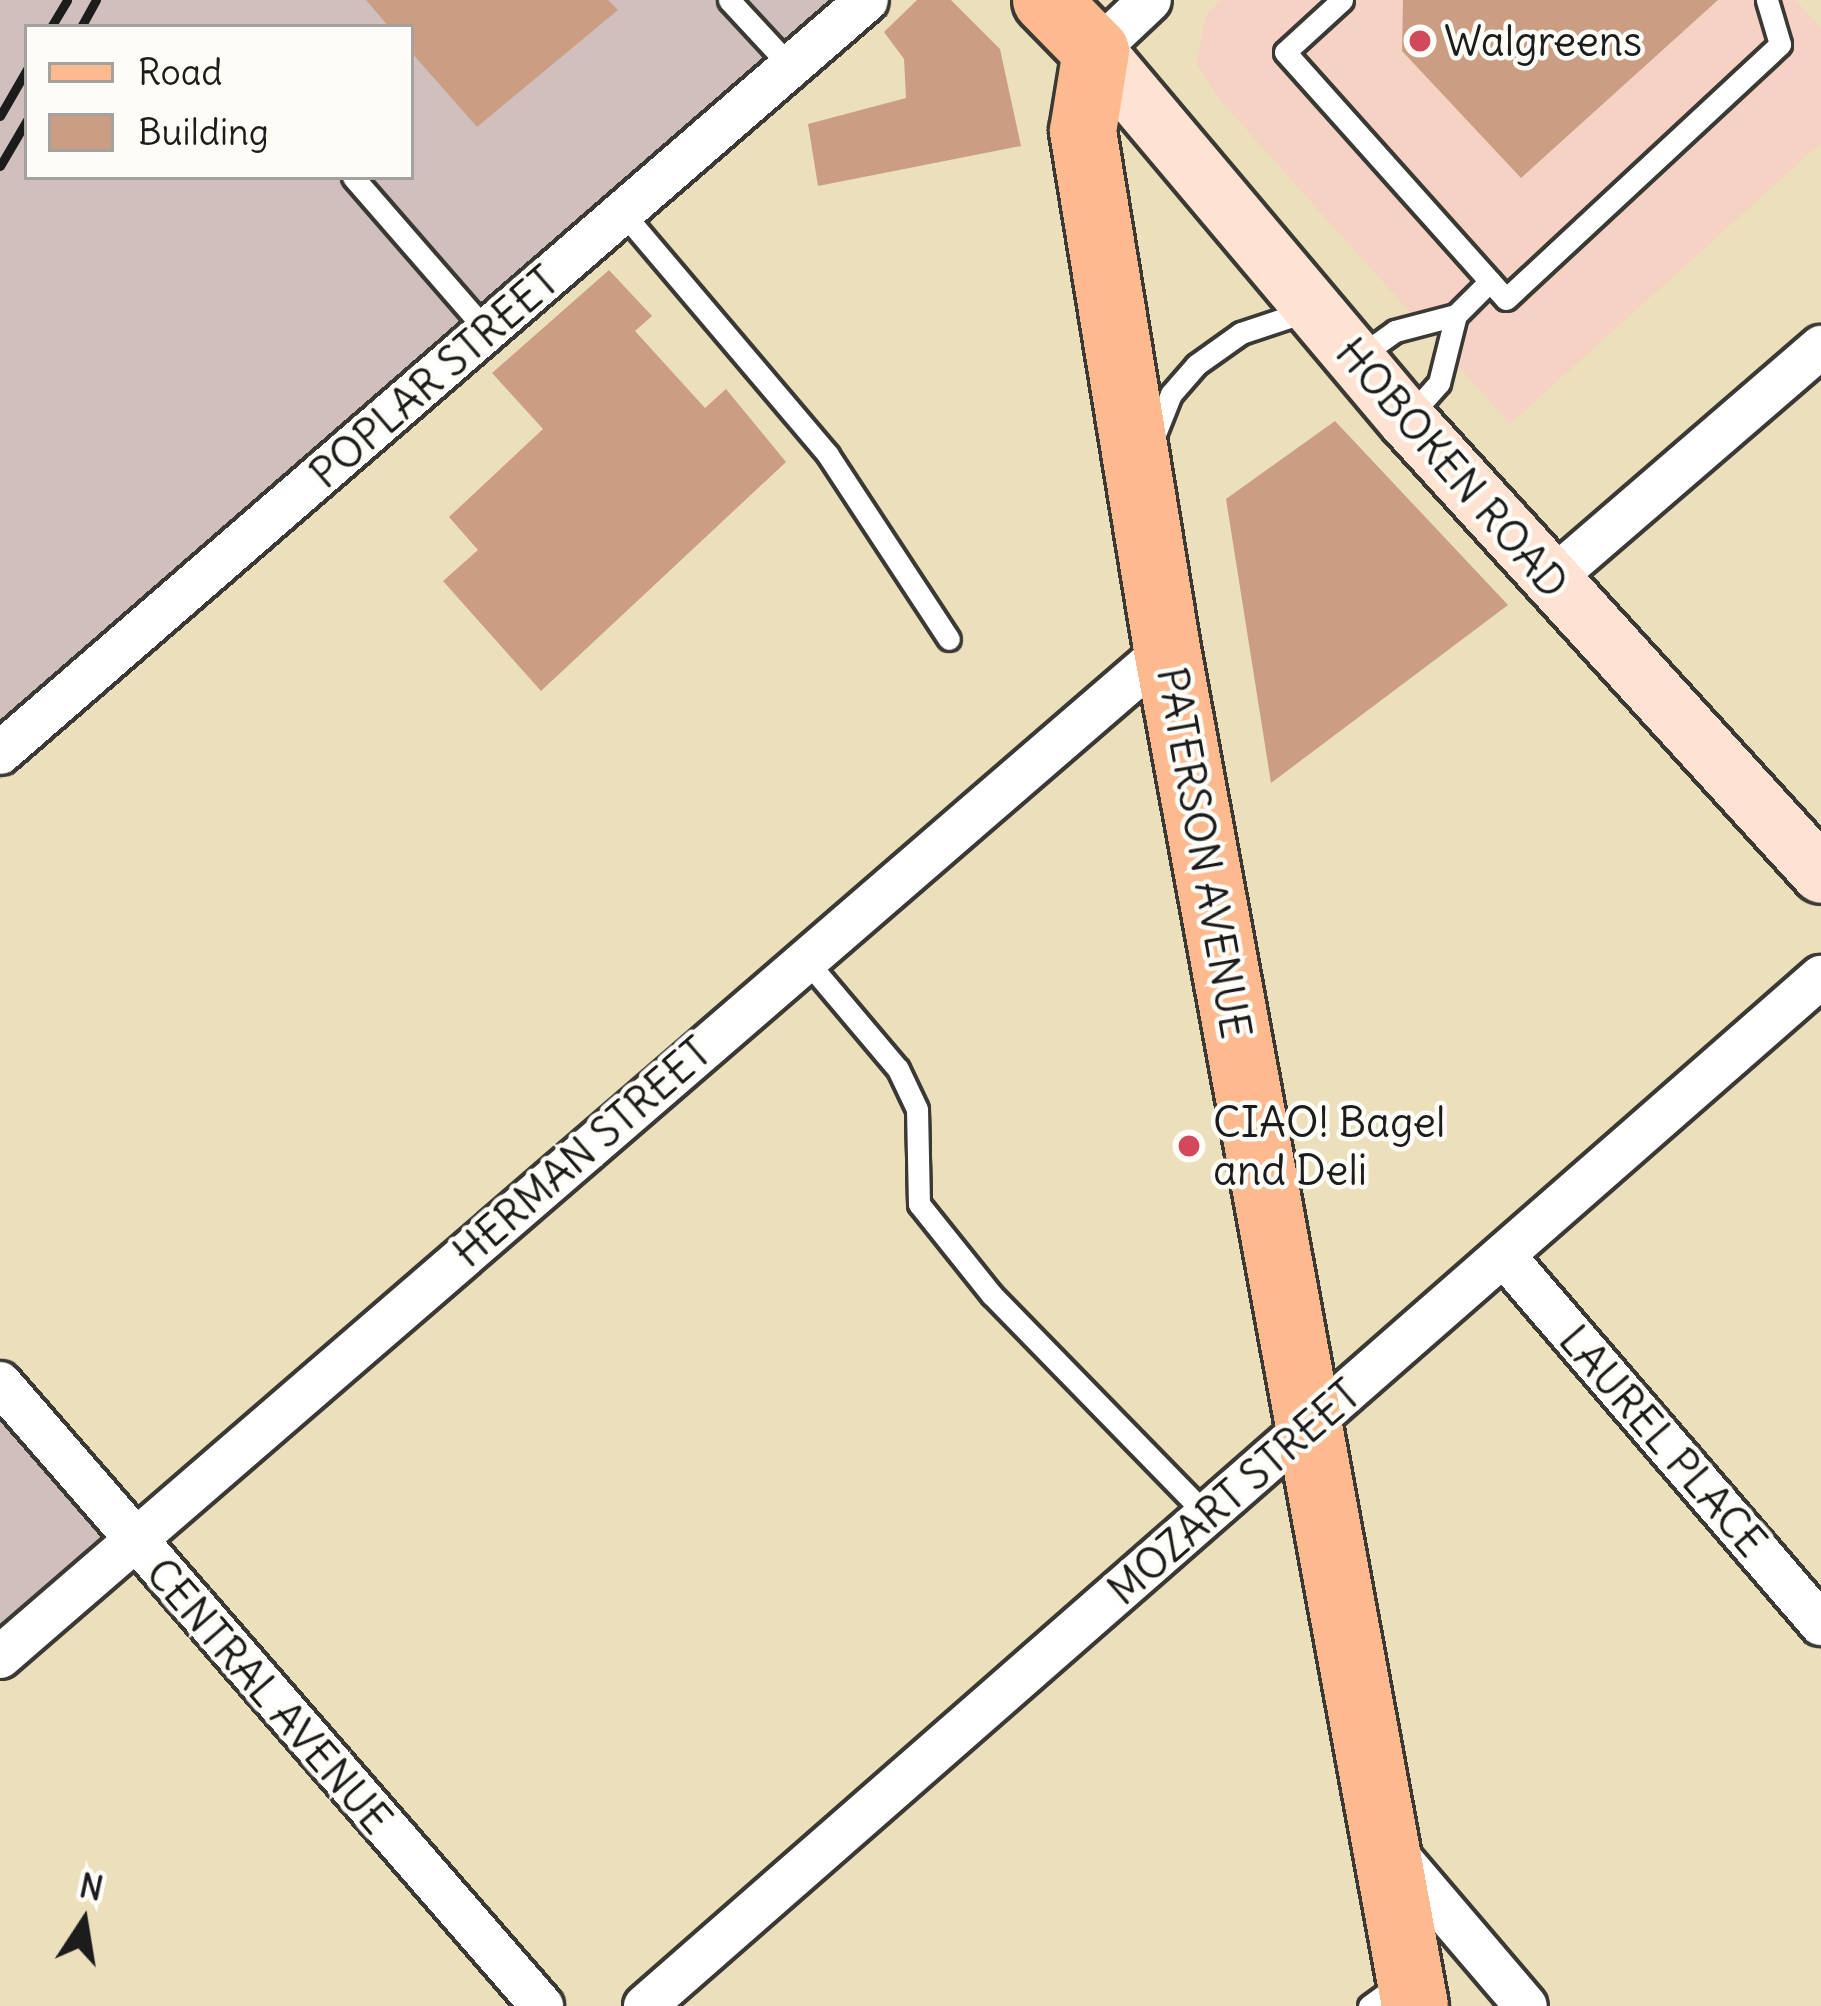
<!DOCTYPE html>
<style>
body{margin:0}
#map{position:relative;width:1821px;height:2006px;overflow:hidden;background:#ecdfbc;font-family:Delius,sans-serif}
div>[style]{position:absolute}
.built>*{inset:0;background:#f6d2c4}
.industrial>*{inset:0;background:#d1bfbe}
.building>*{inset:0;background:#cb9e83}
.roads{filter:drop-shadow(3px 0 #3b3934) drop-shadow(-3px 0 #3b3934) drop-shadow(0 3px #3b3934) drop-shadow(0 -3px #3b3934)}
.lane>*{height:21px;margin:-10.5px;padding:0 10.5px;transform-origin:10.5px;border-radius:10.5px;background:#fff}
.street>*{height:42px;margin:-21px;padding:0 21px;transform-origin:21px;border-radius:21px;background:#fff}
.secondary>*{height:57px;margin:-28.5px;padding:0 28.5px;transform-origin:28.5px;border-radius:28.5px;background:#fee3d2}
.primary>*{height:66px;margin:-33px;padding:0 33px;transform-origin:33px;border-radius:33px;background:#fcba8e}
.rail>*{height:9px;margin:-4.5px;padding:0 4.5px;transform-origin:4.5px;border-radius:4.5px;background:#1c1c1c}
.dots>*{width:33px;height:33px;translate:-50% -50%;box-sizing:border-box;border:6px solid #fdfcf7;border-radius:50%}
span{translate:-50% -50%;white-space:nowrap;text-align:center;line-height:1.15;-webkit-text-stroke:9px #fdfcf7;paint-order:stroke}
.poi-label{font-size:42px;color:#1c1c1c}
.left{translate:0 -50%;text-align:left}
.street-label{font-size:42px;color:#1c1c1c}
.legend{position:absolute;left:24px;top:24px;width:390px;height:156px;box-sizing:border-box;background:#fdfcf7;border:3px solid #a3a29f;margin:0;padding:15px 21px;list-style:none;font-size:36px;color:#1c1c1c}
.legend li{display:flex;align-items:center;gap:24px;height:60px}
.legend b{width:60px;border:3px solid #a3a29f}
.north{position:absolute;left:24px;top:1862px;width:120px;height:120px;-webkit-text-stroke:9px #fdfcf7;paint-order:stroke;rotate:12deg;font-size:33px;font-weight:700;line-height:48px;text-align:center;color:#1c1c1c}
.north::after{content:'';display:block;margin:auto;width:42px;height:54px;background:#1c1c1c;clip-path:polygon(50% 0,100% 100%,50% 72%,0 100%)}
</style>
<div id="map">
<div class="built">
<div style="clip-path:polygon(1221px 0,1796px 0,1821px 29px,1821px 143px,1510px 424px,1219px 99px,1196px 63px,1206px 15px)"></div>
</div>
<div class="industrial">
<div style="clip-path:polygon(evenodd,0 0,880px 0,0 779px,0 0,27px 27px,411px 27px,411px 177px,27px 177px,27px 27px)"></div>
<div style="clip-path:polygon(0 1371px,158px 1542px,0 1676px)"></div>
</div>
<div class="building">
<div style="clip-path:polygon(366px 0,608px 0,618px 10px,477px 127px,411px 52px,411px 27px,389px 27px)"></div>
<div style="clip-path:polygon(917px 0,951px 0,1000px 49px,1021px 146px,818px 186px,808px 124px,906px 98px,904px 59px,884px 32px)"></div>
<div style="clip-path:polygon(1403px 0,1718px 0,1521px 178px,1402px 51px)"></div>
<div style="clip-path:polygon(609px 270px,652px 316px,635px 331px,705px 408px,726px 389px,786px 462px,541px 691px,443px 581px,478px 550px,449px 517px,543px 429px,492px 373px)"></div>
<div style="clip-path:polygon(1335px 421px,1508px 605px,1271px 783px,1226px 499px)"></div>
</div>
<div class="roads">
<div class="lane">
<div style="left:729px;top:0;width:91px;rotate:47.2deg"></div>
<div style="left:1342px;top:0;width:77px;rotate:137.6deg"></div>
<div style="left:1285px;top:52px;width:331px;rotate:48.2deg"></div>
<div style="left:1506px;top:299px;width:374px;rotate:-42.9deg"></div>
<div style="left:1780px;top:44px;width:46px;rotate:-106.5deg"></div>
<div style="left:353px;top:177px;width:204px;rotate:49deg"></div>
<div style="left:623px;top:213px;width:317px;rotate:49.7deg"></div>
<div style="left:828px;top:455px;width:220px;rotate:56.7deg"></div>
<div style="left:1356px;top:359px;width:48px;rotate:-35.7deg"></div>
<div style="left:1395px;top:331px;width:63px;rotate:-14.7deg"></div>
<div style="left:1456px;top:315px;width:48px;rotate:-45deg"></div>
<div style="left:1407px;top:419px;width:48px;rotate:-48.4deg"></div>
<div style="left:1439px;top:383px;width:70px;rotate:-76deg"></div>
<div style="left:1153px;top:439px;width:48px;rotate:-68.2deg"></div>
<div style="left:1171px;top:394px;width:38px;rotate:-49deg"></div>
<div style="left:1196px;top:365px;width:55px;rotate:-35.4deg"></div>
<div style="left:1241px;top:333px;width:73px;rotate:-18.4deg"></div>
<div style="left:805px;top:959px;width:144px;rotate:49.8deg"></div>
<div style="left:898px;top:1069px;width:44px;rotate:64.6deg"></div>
<div style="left:917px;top:1109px;width:95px;rotate:88.8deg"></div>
<div style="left:919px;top:1204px;width:117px;rotate:51.3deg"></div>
<div style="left:992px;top:1295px;width:308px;rotate:45.7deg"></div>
<div style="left:1369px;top:2006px;width:37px;rotate:-36deg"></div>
</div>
<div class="street">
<div style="left:1096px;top:51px;width:74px;rotate:-43.4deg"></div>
<div style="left:1551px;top:580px;width:357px;rotate:-40.8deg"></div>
<div style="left:0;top:753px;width:1148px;rotate:-40.97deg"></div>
<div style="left:1506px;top:1258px;width:483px;rotate:49.3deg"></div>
<div style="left:0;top:1383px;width:826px;rotate:48.98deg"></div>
<div style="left:0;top:1657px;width:1542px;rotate:-40.82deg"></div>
<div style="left:1390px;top:1847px;width:209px;rotate:49.5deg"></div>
<div style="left:645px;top:2006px;width:1563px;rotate:-41.19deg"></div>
</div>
<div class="secondary">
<div style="left:1096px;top:51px;width:483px;rotate:49.9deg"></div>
<div style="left:1407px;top:420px;width:614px;rotate:47.64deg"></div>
</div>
<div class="primary">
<div style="left:1046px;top:0;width:71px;rotate:45.6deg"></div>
<div style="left:1096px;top:51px;width:81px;rotate:99.2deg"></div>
<div style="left:1083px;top:131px;width:525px;rotate:80.79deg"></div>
<div style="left:1167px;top:649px;width:1379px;rotate:79.64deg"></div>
</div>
</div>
<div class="rail">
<div style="left:51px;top:27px;width:31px;rotate:-59deg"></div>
<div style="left:81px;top:27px;width:31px;rotate:-61deg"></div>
<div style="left:0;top:116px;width:54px;rotate:-60.1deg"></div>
<div style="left:0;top:166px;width:53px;rotate:-59.6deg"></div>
</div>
<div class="dots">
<div style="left:1420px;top:41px;background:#d1495b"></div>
<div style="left:1189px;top:1146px;background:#d1495b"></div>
</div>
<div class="poi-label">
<span class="left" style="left:1444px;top:41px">Walgreens</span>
<span class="left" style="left:1213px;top:1146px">CIAO! Bagel<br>and Deli</span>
</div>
<div class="street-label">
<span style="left:434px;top:377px;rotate:-41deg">POPLAR STREET</span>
<span style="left:1452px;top:468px;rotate:49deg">HOBOKEN ROAD</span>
<span style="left:1204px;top:853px;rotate:80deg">PATERSON AVENUE</span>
<span style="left:582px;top:1152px;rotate:-41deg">HERMAN STREET</span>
<span style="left:1663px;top:1441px;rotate:49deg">LAUREL PLACE</span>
<span style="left:1234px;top:1492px;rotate:-41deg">MOZART STREET</span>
<span style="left:269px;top:1696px;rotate:49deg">CENTRAL AVENUE</span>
</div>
<ul class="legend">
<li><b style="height:15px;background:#fcba8e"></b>Road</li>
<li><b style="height:33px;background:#cb9e83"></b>Building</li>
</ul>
<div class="north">N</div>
</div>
